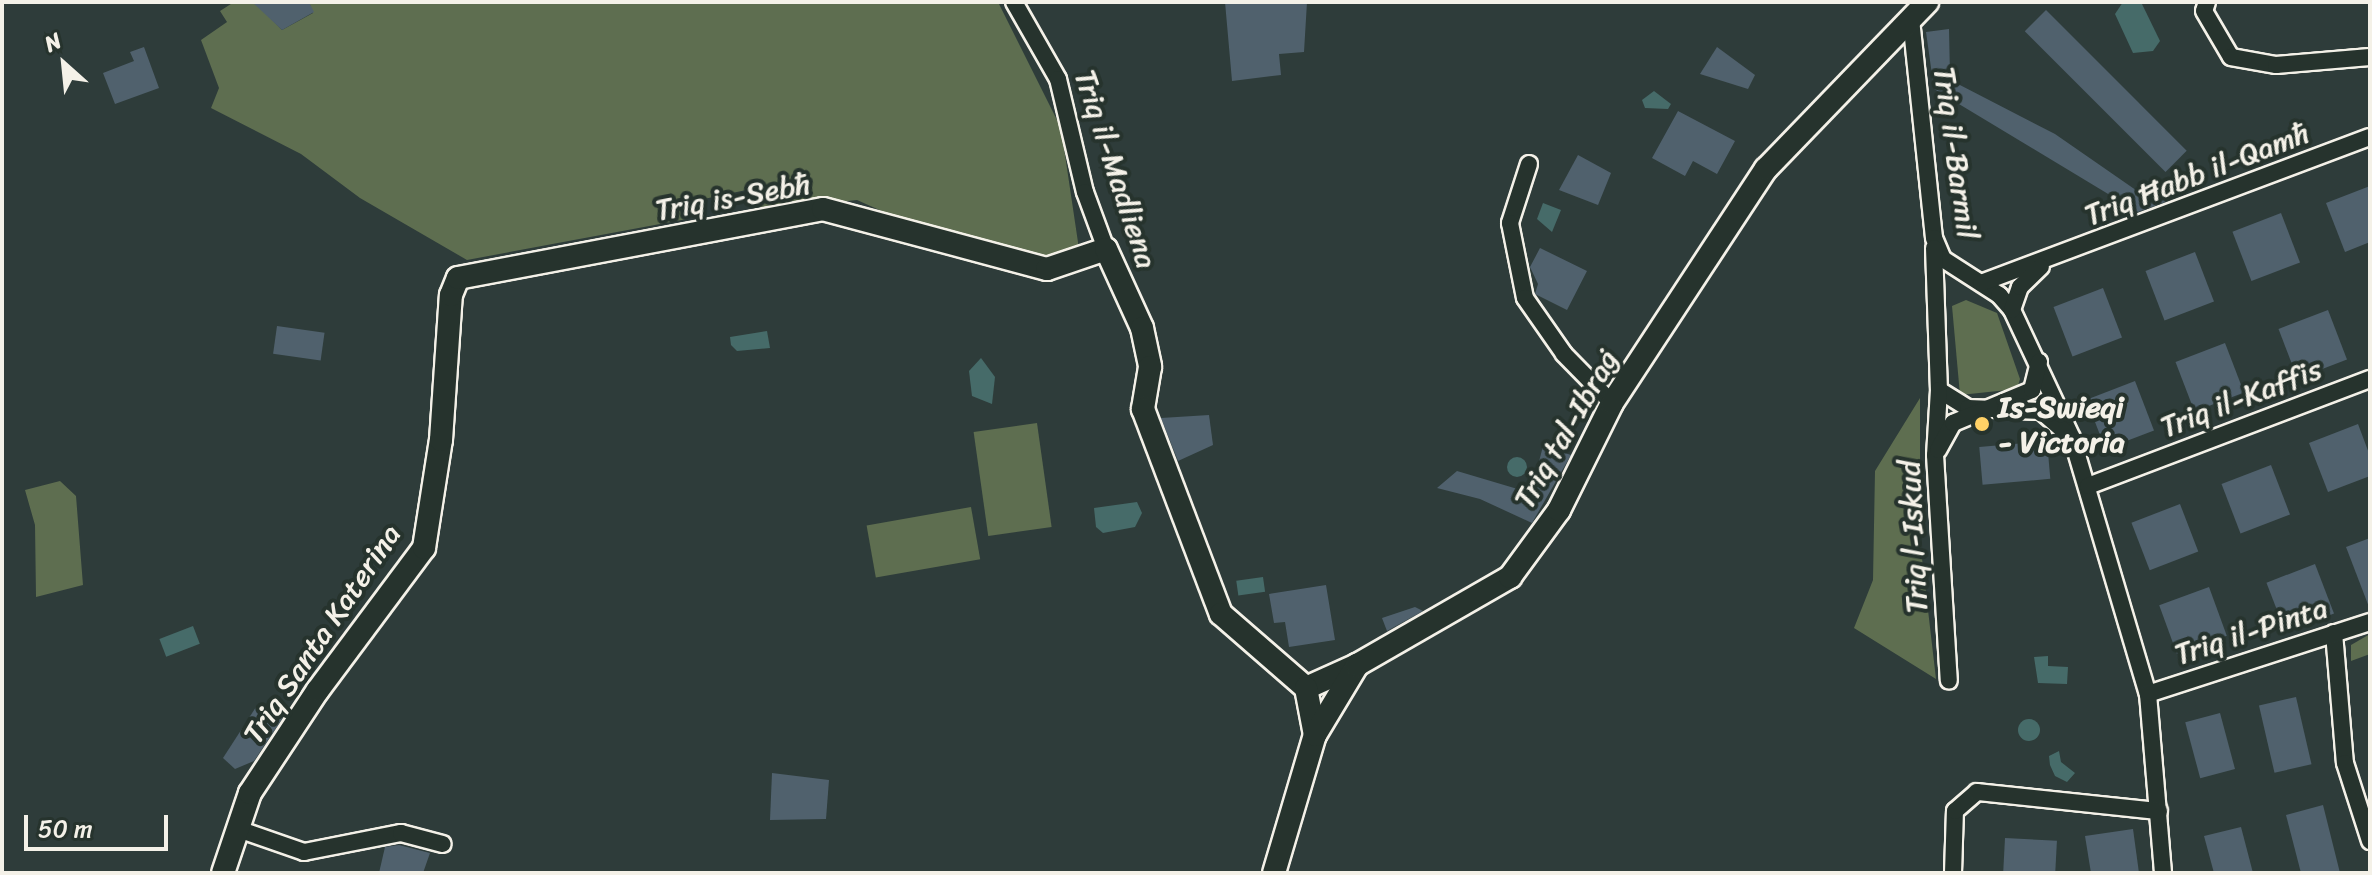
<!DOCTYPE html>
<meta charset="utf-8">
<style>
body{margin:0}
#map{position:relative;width:2372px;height:875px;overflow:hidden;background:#2e3c3a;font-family:Sriracha,sans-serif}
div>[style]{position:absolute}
.green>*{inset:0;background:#5e6e50;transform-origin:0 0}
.water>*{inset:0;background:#466b69;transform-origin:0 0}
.round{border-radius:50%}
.building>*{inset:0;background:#50616d;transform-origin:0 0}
.roads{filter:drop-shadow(2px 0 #f4f1e8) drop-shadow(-2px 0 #f4f1e8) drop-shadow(0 2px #f4f1e8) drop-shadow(0 -2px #f4f1e8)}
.street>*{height:16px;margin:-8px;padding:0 8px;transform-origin:8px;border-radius:8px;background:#26332d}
.secondary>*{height:22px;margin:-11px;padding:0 11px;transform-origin:11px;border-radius:11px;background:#26332d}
.dots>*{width:22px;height:22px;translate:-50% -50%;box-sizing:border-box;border:4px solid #26332d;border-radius:50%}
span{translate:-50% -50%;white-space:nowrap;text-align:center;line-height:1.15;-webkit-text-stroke:8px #26332d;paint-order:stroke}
.street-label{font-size:30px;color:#f4f1e8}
.poi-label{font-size:30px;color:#f4f1e8;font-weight:700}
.left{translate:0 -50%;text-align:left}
.frame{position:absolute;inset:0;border:4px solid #f4f1e8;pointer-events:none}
.north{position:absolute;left:24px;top:24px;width:80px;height:80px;-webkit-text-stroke:6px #26332d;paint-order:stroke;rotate:333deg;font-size:22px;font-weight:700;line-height:32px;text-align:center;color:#f4f1e8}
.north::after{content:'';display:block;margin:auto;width:28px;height:36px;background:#f4f1e8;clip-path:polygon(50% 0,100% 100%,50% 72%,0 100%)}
.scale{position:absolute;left:24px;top:815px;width:144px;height:36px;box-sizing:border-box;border:4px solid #f4f1e8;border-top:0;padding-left:10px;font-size:24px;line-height:28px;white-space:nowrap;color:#f4f1e8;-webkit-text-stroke:6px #26332d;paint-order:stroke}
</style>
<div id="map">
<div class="green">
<div style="clip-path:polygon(234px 2px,255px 2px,282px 30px,313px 13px,309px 2px,998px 2px,1061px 128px,1079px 249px,1034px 261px,922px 229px,857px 200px,762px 210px,751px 189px,685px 203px,687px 219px,467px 260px,360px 198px,301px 154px,211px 108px,219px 88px,201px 40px,227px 22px,220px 11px)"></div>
<div style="clip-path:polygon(1966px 300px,1997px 313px,2020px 379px,2017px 389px,1960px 395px,1952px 306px)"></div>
<div style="clip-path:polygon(1920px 398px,1920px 541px,1936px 679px,1854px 628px,1873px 580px,1875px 471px)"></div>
<div style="left:1037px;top:423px;width:105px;height:64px;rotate:82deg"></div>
<div style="clip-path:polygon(60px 481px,76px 496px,83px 585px,36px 597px,35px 525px,25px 490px)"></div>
<div style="left:971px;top:507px;width:53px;height:106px;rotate:80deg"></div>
<div style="clip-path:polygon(2370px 634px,2370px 654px,2351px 661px,2351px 645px)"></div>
</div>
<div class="water">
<div style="clip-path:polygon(2123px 2px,2141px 2px,2160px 41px,2153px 51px,2133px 53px,2115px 14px)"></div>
<div style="clip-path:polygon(1654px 91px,1671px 104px,1668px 109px,1645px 108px,1642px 100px)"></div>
<div style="clip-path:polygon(1543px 203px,1561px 210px,1552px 232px,1537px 219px)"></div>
<div style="clip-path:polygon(767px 331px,770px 348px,737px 351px,731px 345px,730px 337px)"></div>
<div style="clip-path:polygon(981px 358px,995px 377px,992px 404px,972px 396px,969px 371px)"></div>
<div class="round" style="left:1507px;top:457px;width:20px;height:20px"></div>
<div style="clip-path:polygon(1137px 502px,1142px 513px,1135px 527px,1103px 533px,1096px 527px,1094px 508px)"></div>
<div style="left:1263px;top:577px;width:15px;height:27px;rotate:82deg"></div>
<div style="left:193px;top:626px;width:19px;height:36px;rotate:69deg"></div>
<div style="clip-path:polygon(2048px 656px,2048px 666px,2068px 667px,2067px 684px,2038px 683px,2034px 657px)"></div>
<div class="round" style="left:2018px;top:719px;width:22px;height:22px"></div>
<div style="clip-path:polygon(2059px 751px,2061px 762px,2075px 773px,2067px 782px,2055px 776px,2050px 765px,2049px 756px)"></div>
</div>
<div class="building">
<div style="clip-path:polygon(252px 2px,309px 2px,314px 12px,282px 30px)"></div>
<div style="clip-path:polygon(1225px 2px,1307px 2px,1304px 52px,1279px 54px,1281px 75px,1232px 81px)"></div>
<div style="left:2046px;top:10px;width:199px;height:30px;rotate:45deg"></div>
<div style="clip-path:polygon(1949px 29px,1950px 75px,1958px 84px,2055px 134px,2143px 195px,2161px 192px,2165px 202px,2138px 212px,1934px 89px,1926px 32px)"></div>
<div style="clip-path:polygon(144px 47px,159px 88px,115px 104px,103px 73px,134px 61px,130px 52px)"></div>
<div style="clip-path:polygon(1717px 47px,1755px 75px,1748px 89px,1700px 74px)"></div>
<div style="clip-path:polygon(1678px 111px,1735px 141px,1717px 174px,1693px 161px,1685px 176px,1652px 158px)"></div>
<div style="clip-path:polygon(1578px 155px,1611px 173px,1598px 205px,1559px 190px)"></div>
<div style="clip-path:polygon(2370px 186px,2370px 242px,2345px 252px,2326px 203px)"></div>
<div style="left:2281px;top:213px;width:53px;height:52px;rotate:69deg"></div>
<div style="clip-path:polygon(1540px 248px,1587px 271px,1567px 310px,1535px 294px,1538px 284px,1530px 267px)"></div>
<div style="left:2195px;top:252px;width:53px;height:53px;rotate:69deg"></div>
<div style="left:2103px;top:288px;width:53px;height:53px;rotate:69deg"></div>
<div style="left:2328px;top:310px;width:53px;height:53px;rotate:69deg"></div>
<div style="left:277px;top:326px;width:48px;height:28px;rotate:8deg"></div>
<div style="left:2225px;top:343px;width:53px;height:53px;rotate:69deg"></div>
<div style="left:2135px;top:381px;width:53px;height:52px;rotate:69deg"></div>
<div style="clip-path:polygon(1209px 415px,1213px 445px,1178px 461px,1161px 418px)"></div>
<div style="clip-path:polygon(2358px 424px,2370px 456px,2370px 476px,2328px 492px,2309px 443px)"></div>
<div style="left:2047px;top:441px;width:38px;height:68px;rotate:85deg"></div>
<div style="clip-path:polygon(1543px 446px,1571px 455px,1532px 523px,1480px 499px,1437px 488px,1457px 471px,1531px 493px)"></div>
<div style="left:2271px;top:465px;width:53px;height:53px;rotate:69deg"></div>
<div style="left:2180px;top:504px;width:51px;height:52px;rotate:69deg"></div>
<div style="clip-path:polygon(2370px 538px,2370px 607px,2369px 607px,2346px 547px)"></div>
<div style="left:2315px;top:564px;width:53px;height:52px;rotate:69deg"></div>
<div style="clip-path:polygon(1326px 585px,1335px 640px,1289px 647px,1285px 622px,1274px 623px,1269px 594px)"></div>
<div style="left:2209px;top:587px;width:52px;height:53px;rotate:70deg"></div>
<div style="clip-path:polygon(1415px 607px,1423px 611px,1387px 631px,1382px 618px)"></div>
<div style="left:2296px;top:697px;width:69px;height:38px;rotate:77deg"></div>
<div style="clip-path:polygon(258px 704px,284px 716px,254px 761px,235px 769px,223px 758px)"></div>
<div style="left:2220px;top:713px;width:58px;height:36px;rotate:75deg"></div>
<div style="clip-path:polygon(772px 773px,829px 780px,826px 819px,770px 820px)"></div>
<div style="clip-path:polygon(2323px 805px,2340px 873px,2301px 873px,2286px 815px)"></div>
<div style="clip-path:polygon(2241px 827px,2253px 873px,2214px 873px,2204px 836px)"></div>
<div style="clip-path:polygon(2133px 829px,2139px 873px,2091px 873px,2085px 836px)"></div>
<div style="left:2005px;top:838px;width:52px;height:35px;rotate:3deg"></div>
<div style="clip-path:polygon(399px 845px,430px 853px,423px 873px,379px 873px,385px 847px)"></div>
</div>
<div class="roads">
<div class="street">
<div style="left:1014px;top:2px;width:89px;rotate:60.3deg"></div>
<div style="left:1058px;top:79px;width:116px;rotate:76.6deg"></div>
<div style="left:1085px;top:192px;width:61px;rotate:69.8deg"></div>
<div style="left:2207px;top:2px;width:9px;rotate:108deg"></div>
<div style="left:2204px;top:11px;width:53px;rotate:59.6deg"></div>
<div style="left:2231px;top:57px;width:46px;rotate:10.1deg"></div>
<div style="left:2276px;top:65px;width:94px;rotate:-4.9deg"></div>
<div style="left:1911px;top:19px;width:220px;rotate:84deg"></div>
<div style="left:1934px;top:238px;width:23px;rotate:67deg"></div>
<div style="left:1943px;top:259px;width:67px;rotate:32.7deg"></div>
<div style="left:1999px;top:295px;width:20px;rotate:49deg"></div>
<div style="left:2012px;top:310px;width:141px;rotate:64.9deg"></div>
<div style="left:2072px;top:438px;width:267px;rotate:73.5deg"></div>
<div style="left:2148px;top:694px;width:180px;rotate:85.2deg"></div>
<div style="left:1529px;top:164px;width:62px;rotate:107.9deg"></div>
<div style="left:1510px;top:223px;width:76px;rotate:78.7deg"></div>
<div style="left:1525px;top:298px;width:68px;rotate:55.1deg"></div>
<div style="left:1564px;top:354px;width:69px;rotate:45.6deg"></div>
<div style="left:1934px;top:248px;width:142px;rotate:88deg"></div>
<div style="left:1939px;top:390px;width:34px;rotate:32deg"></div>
<div style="left:1968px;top:408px;width:73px;rotate:2.4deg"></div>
<div style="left:2041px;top:411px;width:35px;rotate:41deg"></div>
<div style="left:1981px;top:283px;width:415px;rotate:-20.6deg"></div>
<div style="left:2012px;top:310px;width:24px;rotate:-71deg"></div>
<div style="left:2020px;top:287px;width:29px;rotate:-44deg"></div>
<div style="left:1939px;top:390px;width:65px;rotate:93.5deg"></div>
<div style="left:1935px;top:455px;width:226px;rotate:86.5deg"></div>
<div style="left:1938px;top:450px;width:31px;rotate:-61deg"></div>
<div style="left:1953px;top:423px;width:86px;rotate:-22.7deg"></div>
<div style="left:2032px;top:390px;width:29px;rotate:-76deg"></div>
<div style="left:2088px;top:486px;width:302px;rotate:-20.8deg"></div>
<div style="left:2334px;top:633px;width:130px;rotate:85.2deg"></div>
<div style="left:2345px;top:763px;width:82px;rotate:72.2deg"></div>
<div style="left:2148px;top:694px;width:233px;rotate:-18deg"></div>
<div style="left:238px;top:829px;width:70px;rotate:19.2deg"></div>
<div style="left:304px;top:852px;width:99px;rotate:-11.1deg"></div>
<div style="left:401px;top:833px;width:43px;rotate:14.7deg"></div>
<div style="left:1953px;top:873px;width:62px;rotate:-88.2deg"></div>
<div style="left:1955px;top:811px;width:29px;rotate:-41deg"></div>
<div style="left:1977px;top:792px;width:183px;rotate:6deg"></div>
</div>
<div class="secondary">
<div style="left:1306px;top:688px;width:56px;rotate:-24.3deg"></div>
<div style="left:223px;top:873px;width:84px;rotate:-71.4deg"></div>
<div style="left:250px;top:793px;width:123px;rotate:-56.6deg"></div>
<div style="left:318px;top:690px;width:177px;rotate:-53.3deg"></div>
<div style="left:424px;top:548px;width:109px;rotate:-81.1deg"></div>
<div style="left:441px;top:440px;width:145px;rotate:-86.1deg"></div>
<div style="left:451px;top:295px;width:18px;rotate:-68deg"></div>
<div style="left:458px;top:278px;width:371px;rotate:-10.7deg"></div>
<div style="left:823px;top:209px;width:232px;rotate:15deg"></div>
<div style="left:1047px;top:269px;width:62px;rotate:-18.7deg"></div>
<div style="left:1106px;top:249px;width:87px;rotate:65.5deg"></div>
<div style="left:1142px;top:328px;width:40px;rotate:78deg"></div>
<div style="left:1150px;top:367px;width:43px;rotate:99.5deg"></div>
<div style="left:1143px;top:409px;width:219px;rotate:69.2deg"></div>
<div style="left:1221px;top:614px;width:113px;rotate:41deg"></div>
<div style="left:1306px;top:688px;width:48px;rotate:79.2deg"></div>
<div style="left:1274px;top:873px;width:144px;rotate:-73.5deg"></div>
<div style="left:1315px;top:735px;width:82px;rotate:-59deg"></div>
<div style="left:1357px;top:665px;width:177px;rotate:-29.9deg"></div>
<div style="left:1510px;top:577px;width:83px;rotate:-53.8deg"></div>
<div style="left:1559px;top:510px;width:119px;rotate:-63.6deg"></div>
<div style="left:1612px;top:403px;width:280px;rotate:-56.7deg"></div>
<div style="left:1766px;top:169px;width:232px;rotate:-46deg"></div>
</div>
</div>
<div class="dots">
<div style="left:1982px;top:424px;background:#ffd166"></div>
</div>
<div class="street-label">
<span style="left:1956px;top:153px;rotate:82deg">Triq il-Barmil</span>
<span style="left:1116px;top:169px;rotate:72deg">Triq il-Madliena</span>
<span style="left:2197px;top:174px;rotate:-21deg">Triq Ħabb il-Qamħ</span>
<span style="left:733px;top:197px;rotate:-10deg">Triq is-Sebħ</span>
<span style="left:2241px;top:398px;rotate:-21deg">Triq il-Kaffis</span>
<span style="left:1566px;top:429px;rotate:-60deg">Triq tal-Ibraġ</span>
<span style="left:1913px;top:537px;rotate:-93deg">Triq l-Iskud</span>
<span style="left:2251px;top:631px;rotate:-18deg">Triq il-Pinta</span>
<span style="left:322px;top:634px;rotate:-56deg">Triq Santa Katerina</span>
</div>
<div class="poi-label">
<span class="left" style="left:1998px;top:424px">Is-Swieqi<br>- Victoria</span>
</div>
<div class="frame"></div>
<div class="north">N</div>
<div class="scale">50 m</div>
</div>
